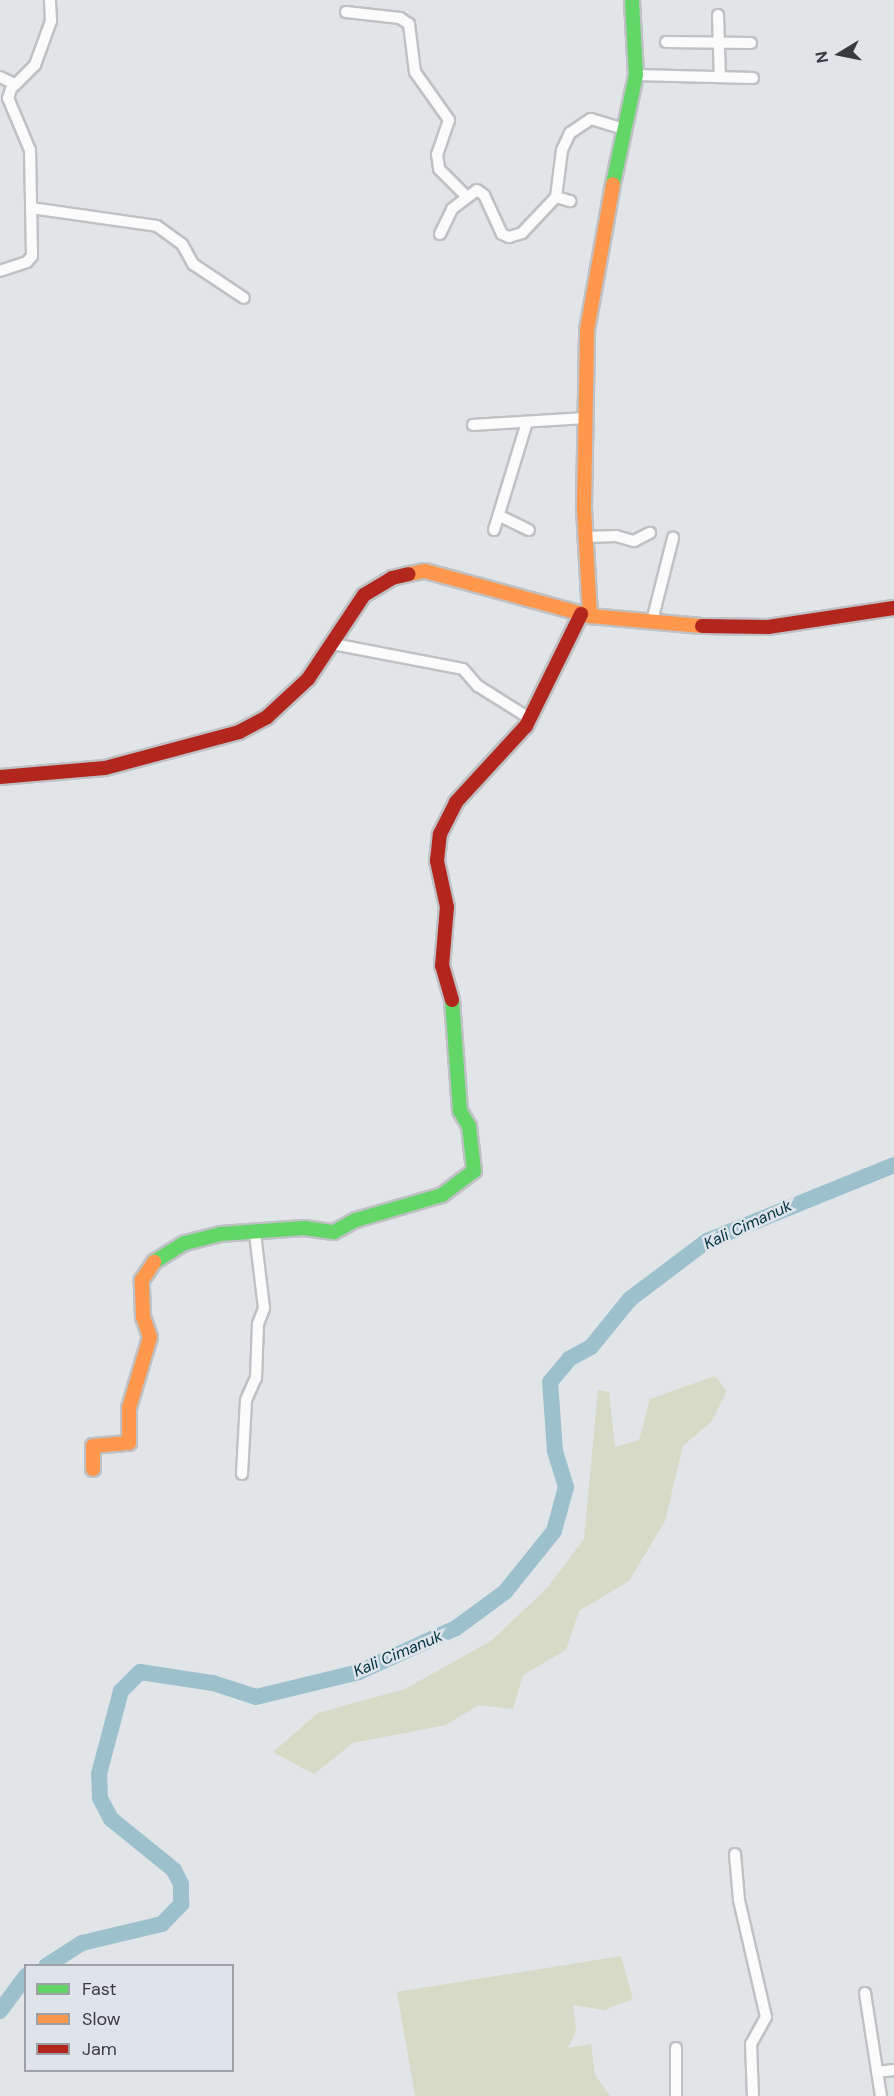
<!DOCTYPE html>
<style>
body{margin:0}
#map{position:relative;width:894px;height:2096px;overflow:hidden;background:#e2e5e8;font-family:"DM Sans",sans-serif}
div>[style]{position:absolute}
.green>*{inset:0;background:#d6dac6}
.river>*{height:16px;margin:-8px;padding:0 8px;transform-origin:8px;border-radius:8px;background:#9cc1cd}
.roads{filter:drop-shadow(2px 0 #bfc1c4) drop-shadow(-2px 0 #bfc1c4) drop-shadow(0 2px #bfc1c4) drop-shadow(0 -2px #bfc1c4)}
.street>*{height:10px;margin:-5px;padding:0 5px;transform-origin:5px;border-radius:5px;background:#fbfbfc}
.fast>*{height:14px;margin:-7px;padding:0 7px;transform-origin:7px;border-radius:7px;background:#63d668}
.slow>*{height:14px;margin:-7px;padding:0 7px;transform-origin:7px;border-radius:7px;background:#ff974d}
.jam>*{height:14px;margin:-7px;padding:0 7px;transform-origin:7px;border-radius:7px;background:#b3261e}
span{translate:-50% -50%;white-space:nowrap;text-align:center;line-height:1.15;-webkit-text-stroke:5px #dfe4eb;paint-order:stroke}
.water-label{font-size:16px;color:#00323d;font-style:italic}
.legend{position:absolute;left:24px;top:1964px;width:210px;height:108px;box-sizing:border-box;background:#dfe4eb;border:2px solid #9da0a5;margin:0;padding:8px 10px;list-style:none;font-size:18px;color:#393b3d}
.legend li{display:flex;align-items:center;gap:12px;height:30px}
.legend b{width:30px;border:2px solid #9da0a5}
.north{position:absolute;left:810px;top:24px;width:60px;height:60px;-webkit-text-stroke:4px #dfe4eb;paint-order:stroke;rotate:260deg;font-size:16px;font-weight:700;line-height:24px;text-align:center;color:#393b3d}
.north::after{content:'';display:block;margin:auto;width:21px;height:27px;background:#393b3d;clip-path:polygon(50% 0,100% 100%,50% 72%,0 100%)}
</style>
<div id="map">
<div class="green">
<div style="clip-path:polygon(715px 1376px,727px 1391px,712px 1421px,683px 1446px,665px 1521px,629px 1581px,579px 1611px,566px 1650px,523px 1675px,513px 1709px,479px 1705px,446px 1725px,353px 1743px,314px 1774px,273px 1752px,318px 1713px,405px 1689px,491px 1641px,547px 1588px,584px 1539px,598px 1390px,609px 1392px,615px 1447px,639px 1440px,650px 1399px)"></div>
<div style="clip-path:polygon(621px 1956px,633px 1999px,604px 2010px,573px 2005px,576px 2031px,568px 2048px,591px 2044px,595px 2075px,610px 2096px,415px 2096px,397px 1992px)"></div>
</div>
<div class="river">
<div style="left:46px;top:1966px;width:43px;rotate:-32.6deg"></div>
<div style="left:82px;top:1943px;width:82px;rotate:-13.4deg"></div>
<div style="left:162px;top:1924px;width:28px;rotate:-46deg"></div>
<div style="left:181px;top:1904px;width:20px;rotate:-90deg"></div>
<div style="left:181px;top:1884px;width:16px;rotate:-117deg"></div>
<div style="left:174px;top:1870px;width:81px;rotate:-141deg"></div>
<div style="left:111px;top:1819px;width:24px;rotate:-118deg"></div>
<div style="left:100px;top:1798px;width:24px;rotate:-92deg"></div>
<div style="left:99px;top:1774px;width:86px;rotate:-75.2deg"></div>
<div style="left:121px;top:1691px;width:27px;rotate:-45deg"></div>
<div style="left:140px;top:1672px;width:74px;rotate:8.6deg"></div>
<div style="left:213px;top:1683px;width:45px;rotate:18deg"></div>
<div style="left:256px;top:1697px;width:106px;rotate:-13.6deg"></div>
<div style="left:359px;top:1672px;width:107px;rotate:-24.4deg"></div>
<div style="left:456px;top:1628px;width:61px;rotate:-36.3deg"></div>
<div style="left:505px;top:1592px;width:78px;rotate:-51.2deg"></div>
<div style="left:554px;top:1531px;width:46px;rotate:-74.7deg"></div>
<div style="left:566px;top:1487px;width:38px;rotate:-107deg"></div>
<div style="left:555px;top:1451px;width:69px;rotate:-94.1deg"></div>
<div style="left:550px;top:1382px;width:30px;rotate:-50deg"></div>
<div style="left:569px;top:1359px;width:25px;rotate:-29deg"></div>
<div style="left:591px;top:1347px;width:62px;rotate:-50.9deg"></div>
<div style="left:630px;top:1299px;width:96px;rotate:-37deg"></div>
<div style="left:707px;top:1241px;width:202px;rotate:-22.1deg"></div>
<div style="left:0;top:2011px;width:44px;rotate:-53.4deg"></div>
</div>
<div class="roads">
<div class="street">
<div style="left:346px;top:12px;width:54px;rotate:6.3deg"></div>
<div style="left:400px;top:18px;width:11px;rotate:34deg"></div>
<div style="left:409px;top:24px;width:48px;rotate:82.9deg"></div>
<div style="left:415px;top:72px;width:59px;rotate:54.7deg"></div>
<div style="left:449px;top:120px;width:36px;rotate:109deg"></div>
<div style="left:437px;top:154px;width:15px;rotate:82deg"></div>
<div style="left:439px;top:169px;width:40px;rotate:45deg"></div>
<div style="left:718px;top:15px;width:62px;rotate:88.2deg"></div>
<div style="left:666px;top:42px;width:85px;rotate:0.7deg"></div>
<div style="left:636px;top:75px;width:117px;rotate:1.5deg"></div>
<div style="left:0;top:77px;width:14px;rotate:25deg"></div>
<div style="left:13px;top:83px;width:16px;rotate:108deg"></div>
<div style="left:8px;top:98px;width:56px;rotate:67.1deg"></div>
<div style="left:30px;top:150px;width:106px;rotate:88.9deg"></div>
<div style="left:32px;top:256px;width:8px;rotate:130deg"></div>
<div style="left:27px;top:262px;width:28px;rotate:162deg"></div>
<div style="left:14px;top:86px;width:30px;rotate:-45deg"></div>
<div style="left:35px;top:65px;width:47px;rotate:-70deg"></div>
<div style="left:51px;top:21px;width:21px;rotate:-93deg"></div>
<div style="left:556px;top:197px;width:15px;rotate:16deg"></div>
<div style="left:31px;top:208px;width:127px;rotate:8.1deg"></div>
<div style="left:157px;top:226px;width:31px;rotate:36deg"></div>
<div style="left:182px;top:244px;width:23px;rotate:61deg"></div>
<div style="left:193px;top:264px;width:61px;rotate:33.7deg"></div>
<div style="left:440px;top:234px;width:28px;rotate:-64deg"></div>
<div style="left:452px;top:209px;width:31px;rotate:-37deg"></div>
<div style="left:477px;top:190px;width:9px;rotate:36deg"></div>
<div style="left:484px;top:195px;width:43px;rotate:65.2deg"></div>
<div style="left:502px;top:234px;width:8px;rotate:23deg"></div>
<div style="left:509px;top:237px;width:14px;rotate:-17deg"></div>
<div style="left:522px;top:233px;width:50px;rotate:-46.6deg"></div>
<div style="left:556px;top:197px;width:47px;rotate:-82.7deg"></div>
<div style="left:562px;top:150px;width:19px;rotate:-65deg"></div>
<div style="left:570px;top:133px;width:25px;rotate:-34deg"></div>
<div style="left:591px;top:119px;width:37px;rotate:17deg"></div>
<div style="left:473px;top:425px;width:112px;rotate:-3.6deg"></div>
<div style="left:500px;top:516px;width:32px;rotate:26deg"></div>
<div style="left:494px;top:530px;width:113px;rotate:-73deg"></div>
<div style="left:585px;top:537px;width:31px;rotate:-2deg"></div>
<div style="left:616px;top:536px;width:19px;rotate:16deg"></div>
<div style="left:634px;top:541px;width:18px;rotate:-27deg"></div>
<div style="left:652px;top:621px;width:86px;rotate:-75.8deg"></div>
<div style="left:333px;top:644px;width:132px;rotate:10.9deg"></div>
<div style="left:463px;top:669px;width:23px;rotate:49deg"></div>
<div style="left:478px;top:686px;width:60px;rotate:32.1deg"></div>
<div style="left:242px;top:1474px;width:74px;rotate:-86.9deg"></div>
<div style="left:246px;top:1400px;width:24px;rotate:-66deg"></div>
<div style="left:256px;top:1378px;width:54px;rotate:-87.9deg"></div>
<div style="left:258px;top:1324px;width:17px;rotate:-69deg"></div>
<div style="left:264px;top:1308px;width:75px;rotate:-96.9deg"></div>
<div style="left:735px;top:1854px;width:46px;rotate:85deg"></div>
<div style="left:739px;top:1900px;width:120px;rotate:77deg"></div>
<div style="left:766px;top:2017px;width:31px;rotate:119deg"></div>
<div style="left:751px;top:2044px;width:52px;rotate:87.8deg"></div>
<div style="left:865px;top:1993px;width:104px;rotate:81.2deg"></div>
<div style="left:676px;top:2048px;width:48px;rotate:90deg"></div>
<div style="left:877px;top:2072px;width:17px;rotate:-7deg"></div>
</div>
<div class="fast">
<div style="left:613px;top:184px;width:111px;rotate:-78.1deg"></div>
<div style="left:636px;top:75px;width:75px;rotate:-93.1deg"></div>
<div style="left:154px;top:1262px;width:36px;rotate:-32deg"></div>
<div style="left:185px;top:1243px;width:36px;rotate:-14deg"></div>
<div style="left:220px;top:1234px;width:84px;rotate:-4.1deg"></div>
<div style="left:304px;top:1228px;width:30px;rotate:8deg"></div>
<div style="left:334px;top:1232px;width:25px;rotate:-29deg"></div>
<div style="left:356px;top:1220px;width:90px;rotate:-16.2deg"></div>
<div style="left:442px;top:1195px;width:40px;rotate:-37deg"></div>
<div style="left:474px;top:1171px;width:45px;rotate:-96.3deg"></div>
<div style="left:469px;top:1126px;width:17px;rotate:-121deg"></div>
<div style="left:460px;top:1111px;width:111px;rotate:-94.1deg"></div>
</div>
<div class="slow">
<div style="left:409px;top:574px;width:16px;rotate:-11deg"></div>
<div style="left:425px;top:571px;width:171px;rotate:15.3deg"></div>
<div style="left:590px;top:616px;width:112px;rotate:5.1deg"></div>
<div style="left:590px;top:616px;width:109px;rotate:-93.2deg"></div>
<div style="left:584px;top:507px;width:177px;rotate:-89deg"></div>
<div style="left:587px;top:330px;width:148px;rotate:-79.9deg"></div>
<div style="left:93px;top:1469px;width:23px;rotate:-90deg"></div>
<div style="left:93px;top:1446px;width:36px;rotate:-5deg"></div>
<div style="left:129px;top:1443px;width:35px;rotate:-90deg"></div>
<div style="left:129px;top:1408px;width:74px;rotate:-73.5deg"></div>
<div style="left:150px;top:1337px;width:21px;rotate:-109deg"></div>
<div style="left:143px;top:1317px;width:37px;rotate:-92deg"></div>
<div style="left:142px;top:1280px;width:22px;rotate:-56deg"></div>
</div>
<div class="jam">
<div style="left:702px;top:626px;width:66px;rotate:0.9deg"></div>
<div style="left:768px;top:627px;width:127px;rotate:-8.6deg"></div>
<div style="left:0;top:777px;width:105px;rotate:-4.9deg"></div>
<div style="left:105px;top:768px;width:139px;rotate:-15deg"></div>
<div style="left:239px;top:732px;width:32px;rotate:-28deg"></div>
<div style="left:267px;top:717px;width:56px;rotate:-42.8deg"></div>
<div style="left:308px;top:679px;width:101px;rotate:-56.3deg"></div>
<div style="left:364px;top:595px;width:33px;rotate:-31deg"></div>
<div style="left:392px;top:578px;width:17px;rotate:-13deg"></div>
<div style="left:452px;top:1000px;width:35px;rotate:-106deg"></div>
<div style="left:442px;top:966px;width:59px;rotate:-85.2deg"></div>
<div style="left:447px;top:907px;width:47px;rotate:-102.3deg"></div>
<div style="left:437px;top:861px;width:27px;rotate:-84deg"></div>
<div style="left:440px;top:834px;width:36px;rotate:-63deg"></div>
<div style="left:456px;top:802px;width:103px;rotate:-47.4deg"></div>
<div style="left:526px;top:726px;width:125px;rotate:-63.8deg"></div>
</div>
</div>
<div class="water-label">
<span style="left:748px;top:1225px;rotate:-25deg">Kali Cimanuk</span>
<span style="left:398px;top:1654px;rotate:-23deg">Kali Cimanuk</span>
</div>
<ul class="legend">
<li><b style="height:8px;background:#63d668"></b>Fast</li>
<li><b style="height:8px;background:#ff974d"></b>Slow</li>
<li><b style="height:8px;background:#b3261e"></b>Jam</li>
</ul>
<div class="north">N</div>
</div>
